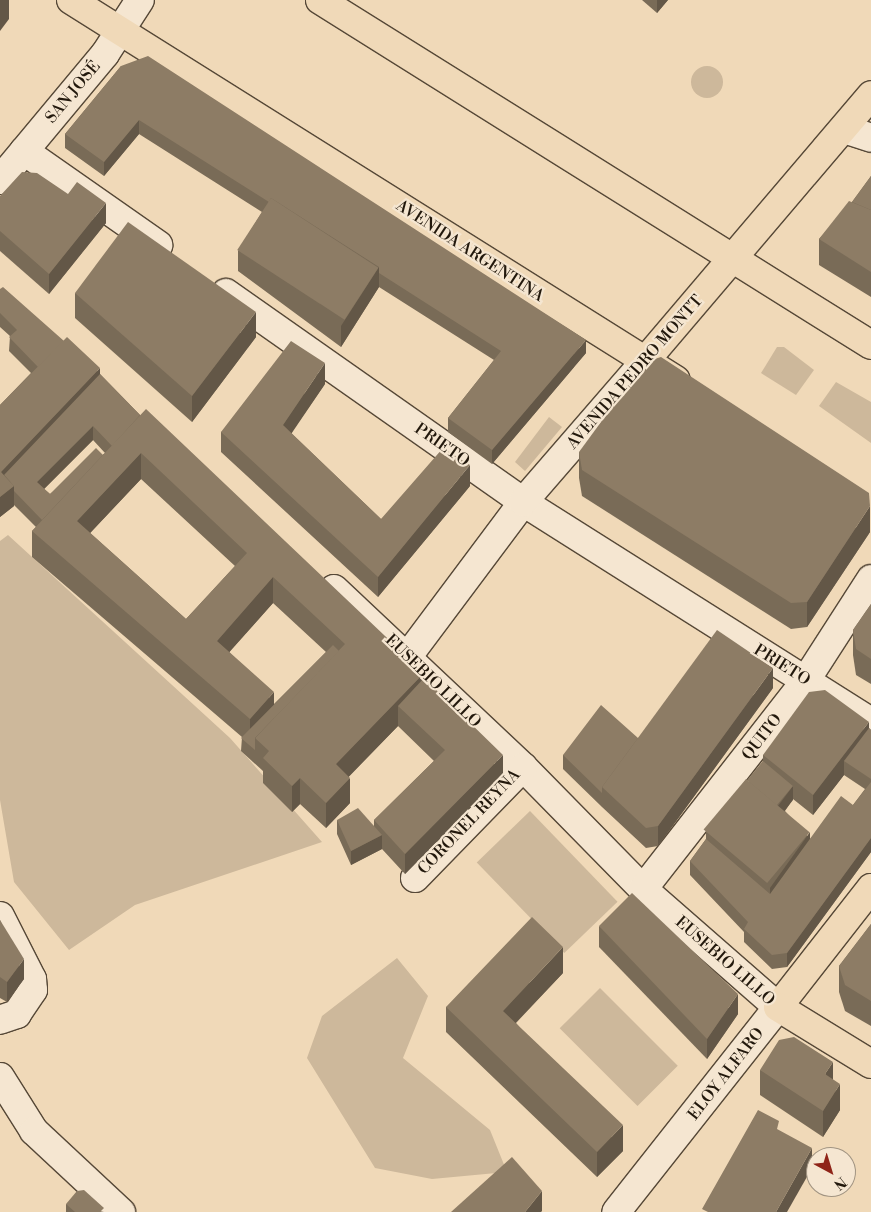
<!DOCTYPE html>
<meta charset="utf-8">
<style>
body{margin:0}
#map{position:relative;width:871px;height:1212px;overflow:hidden;background:#f0d9b8;font-family:"Libre Bodoni",serif}
div>[style]{position:absolute}
.green>*{inset:0;background:#cdb89b;transform-origin:0 0}
.round{border-radius:50%}
.roads{filter:drop-shadow(1px 0 #564837) drop-shadow(-1px 0 #564837) drop-shadow(0 1px #564837) drop-shadow(0 -1px #564837)}
.minor>*{height:28px;margin:-14px;padding:0 14px;transform-origin:14px;border-radius:14px;background:#f5e6d1}
.major>*{height:28px;margin:-14px;padding:0 14px;transform-origin:14px;border-radius:14px;background:#f0d9b8}
.wall>*{inset:0;background:#796b57}
.shaded-wall>*{inset:0;background:#635747}
.building>*{inset:0;background:#8d7c65;transform-origin:0 0}
span{translate:-50% -50%;white-space:nowrap;text-align:center;line-height:1.15;-webkit-text-stroke:4.5px #f5e6d1;paint-order:stroke}
.street-label{font-size:16px;color:#22180c}
.north{position:absolute;left:806px;top:1147px;width:50px;height:50px;box-sizing:border-box;background:#f5e6d1;border:1px solid #a19482;border-radius:50%;rotate:141deg;font-size:14px;font-weight:700;line-height:20px;text-align:center;color:#22180c}
.north::after{content:'';display:block;margin:auto;width:18px;height:22px;background:#8f2418;clip-path:polygon(50% 0,100% 100%,50% 72%,0 100%)}
</style>
<div id="map">
<div class="green">
<div class="round" style="left:691px;top:66px;width:32px;height:32px"></div>
<div style="clip-path:polygon(777px 347px,784px 347px,814px 370px,796px 395px,761px 373px)"></div>
<div style="clip-path:polygon(836px 382px,871px 402px,871px 443px,819px 406px)"></div>
<div style="clip-path:polygon(549px 417px,562px 427px,525px 471px,515px 462px)"></div>
<div style="clip-path:polygon(8px 535px,230px 738px,322px 842px,135px 905px,69px 950px,14px 882px,0 800px,0 541px)"></div>
<div style="left:530px;top:811px;width:126px;height:74px;rotate:46deg"></div>
<div style="clip-path:polygon(397px 958px,428px 996px,403px 1058px,490px 1130px,507px 1172px,432px 1179px,375px 1168px,307px 1058px,322px 1016px)"></div>
<div style="left:600px;top:988px;width:110px;height:57px;rotate:45deg"></div>
</div>
<div class="roads">
<div class="minor">
<div style="left:844px;top:129px;width:28px;rotate:18deg"></div>
<div style="left:24px;top:151px;width:164px;rotate:35deg"></div>
<div style="left:0;top:180px;width:164px;rotate:-50.2deg"></div>
<div style="left:105px;top:54px;width:64px;rotate:-57.1deg"></div>
<div style="left:226px;top:293px;width:363px;rotate:35.1deg"></div>
<div style="left:523px;top:502px;width:412px;rotate:32.3deg"></div>
<div style="left:334px;top:589px;width:260px;rotate:43.3deg"></div>
<div style="left:523px;top:767px;width:171px;rotate:45.5deg"></div>
<div style="left:643px;top:889px;width:179px;rotate:41.2deg"></div>
<div style="left:778px;top:1007px;width:261px;rotate:128.3deg"></div>
<div style="left:408px;top:656px;width:192px;rotate:-53.2deg"></div>
<div style="left:523px;top:502px;width:186px;rotate:-49.1deg"></div>
<div style="left:415px;top:878px;width:155px;rotate:-45.8deg"></div>
<div style="left:643px;top:889px;width:265px;rotate:-52deg"></div>
<div style="left:806px;top:680px;width:120px;rotate:-57.2deg"></div>
<div style="left:0;top:916px;width:71px;rotate:63.1deg"></div>
<div style="left:32px;top:979px;width:11px;rotate:85deg"></div>
<div style="left:33px;top:990px;width:29px;rotate:124deg"></div>
<div style="left:17px;top:1014px;width:18px;rotate:161deg"></div>
<div style="left:0;top:1077px;width:64px;rotate:57.8deg"></div>
<div style="left:34px;top:1131px;width:119px;rotate:43deg"></div>
</div>
<div class="major">
<div style="left:71px;top:0;width:714px;rotate:32.13deg"></div>
<div style="left:320px;top:0;width:650px;rotate:32.05deg"></div>
<div style="left:645px;top:361px;width:349px;rotate:-49.6deg"></div>
<div style="left:871px;top:888px;width:151px;rotate:128deg"></div>
<div style="left:778px;top:1007px;width:109px;rotate:31.5deg"></div>
</div>
</div>
<div class="wall">
<div style="clip-path:polygon(642px 0,668px 0,657px 13px)"></div>
<div style="clip-path:polygon(121px 66px,586px 353px,492px 464px,448px 432px,448px 418px,494px 360px,379px 287px,341px 347px,238px 271px,238px 251px,262px 212px,139px 134px,104px 176px,65px 148px,65px 134px)"></div>
<div style="clip-path:polygon(871px 176px,871px 297px,819px 265px,819px 239px,852px 202px)"></div>
<div style="clip-path:polygon(0 196px,106px 223px,49px 294px,0 251px)"></div>
<div style="clip-path:polygon(evenodd,0 289px,100px 374px,140px 415px,424px 678px,503px 775px,405px 874px,382px 849px,351px 865px,337px 834px,337px 820px,374px 826px,374px 820px,434px 761px,398px 726px,349px 776px,350px 803px,326px 828px,300px 804px,292px 812px,263px 783px,263px 771px,241px 751px,242px 737px,32px 557px,32px 531px,36px 527px,14px 505px,14px 506px,0 517px,0 405px,31px 373px,9px 351px,10px 336px,0 327px,0 289px,93px 440px,105px 453px,50px 494px,44px 489px,93px 440px,0 289px,141px 479px,235px 566px,186px 619px,90px 533px,141px 479px,0 289px,273px 603px,326px 652px,274px 704px,229px 652px,273px 603px)"></div>
<div style="clip-path:polygon(75px 293px,256px 337px,192px 422px,75px 318px)"></div>
<div style="clip-path:polygon(325px 384px,291px 433px,381px 519px,470px 486px,378px 597px,221px 452px,221px 432px)"></div>
<div style="clip-path:polygon(579px 452px,870px 532px,807px 627px,791px 629px,582px 496px,579px 478px)"></div>
<div style="clip-path:polygon(871px 604px,871px 684px,856px 675px,853px 655px,853px 630px)"></div>
<div style="clip-path:polygon(773px 688px,658px 846px,646px 848px,602px 807px,563px 769px,563px 755px,638px 738px)"></div>
<div style="clip-path:polygon(evenodd,869px 728px,871px 730px,871px 852px,787px 967px,772px 969px,744px 942px,744px 932px,690px 875px,690px 861px,706px 839px,706px 832px,749px 782px,763px 761px,763px 755px,869px 728px,844px 775px,865px 789px,853px 805px,810px 839px,785px 811px,793px 799px,813px 815px,844px 775px)"></div>
<div style="clip-path:polygon(0 920px,24px 979px,7px 1002px,0 998px)"></div>
<div style="clip-path:polygon(871px 924px,871px 1026px,845px 1011px,839px 992px,839px 966px)"></div>
<div style="clip-path:polygon(599px 926px,738px 1014px,707px 1059px,599px 947px)"></div>
<div style="clip-path:polygon(563px 973px,516px 1023px,623px 1151px,597px 1177px,446px 1032px,446px 1007px)"></div>
<div style="clip-path:polygon(760px 1070px,833px 1080px,840px 1110px,823px 1137px,760px 1095px)"></div>
<div style="clip-path:polygon(66px 1204px,104px 1212px,66px 1212px)"></div>
</div>
<div class="shaded-wall">
<div style="clip-path:polygon(0 0,9px 0,9px 19px,0 31px)"></div>
<div style="clip-path:polygon(657px 0,668px 0,657px 13px)"></div>
<div style="clip-path:polygon(139px 120px,139px 134px,104px 176px,104px 162px)"></div>
<div style="clip-path:polygon(106px 203px,106px 223px,49px 294px,49px 274px)"></div>
<div style="clip-path:polygon(379px 267px,379px 287px,341px 347px,341px 326px)"></div>
<div style="clip-path:polygon(256px 312px,256px 337px,192px 422px,192px 396px)"></div>
<div style="clip-path:polygon(586px 340px,586px 353px,492px 464px,492px 450px)"></div>
<div style="clip-path:polygon(325px 363px,325px 384px,283px 446px,283px 425px)"></div>
<div style="clip-path:polygon(100px 368px,100px 388px,8px 485px,1px 472px)"></div>
<div style="clip-path:polygon(93px 426px,93px 440px,37px 496px,37px 482px)"></div>
<div style="clip-path:polygon(141px 453px,141px 479px,77px 547px,77px 521px)"></div>
<div style="clip-path:polygon(470px 465px,470px 486px,378px 597px,378px 577px)"></div>
<div style="clip-path:polygon(14px 486px,14px 506px,0 517px,0 497px)"></div>
<div style="clip-path:polygon(870px 506px,870px 532px,807px 627px,807px 602px)"></div>
<div style="clip-path:polygon(273px 577px,273px 603px,217px 666px,217px 641px)"></div>
<div style="clip-path:polygon(773px 668px,773px 688px,658px 846px,658px 826px)"></div>
<div style="clip-path:polygon(424px 673px,424px 698px,398px 706px,398px 726px,336px 790px,336px 764px)"></div>
<div style="clip-path:polygon(274px 692px,274px 718px,250px 744px,250px 719px)"></div>
<div style="clip-path:polygon(869px 722px,869px 742px,844px 761px,844px 775px,813px 815px,813px 795px)"></div>
<div style="clip-path:polygon(503px 755px,503px 775px,405px 874px,405px 854px)"></div>
<div style="clip-path:polygon(300px 778px,300px 804px,292px 812px,292px 786px)"></div>
<div style="clip-path:polygon(350px 778px,350px 803px,326px 828px,326px 803px)"></div>
<div style="clip-path:polygon(793px 786px,793px 800px,775px 823px,775px 810px)"></div>
<div style="clip-path:polygon(810px 832px,810px 852px,770px 908px,770px 888px)"></div>
<div style="clip-path:polygon(382px 835px,382px 849px,351px 865px,351px 851px)"></div>
<div style="clip-path:polygon(871px 838px,871px 852px,787px 967px,787px 953px)"></div>
<div style="clip-path:polygon(563px 947px,563px 973px,503px 1036px,503px 1011px)"></div>
<div style="clip-path:polygon(24px 959px,24px 979px,7px 1002px,7px 982px)"></div>
<div style="clip-path:polygon(738px 994px,738px 1014px,707px 1059px,707px 1039px)"></div>
<div style="clip-path:polygon(833px 1062px,833px 1088px,825px 1074px)"></div>
<div style="clip-path:polygon(840px 1084px,840px 1110px,823px 1137px,823px 1111px)"></div>
<div style="clip-path:polygon(623px 1125px,623px 1151px,597px 1177px,597px 1152px)"></div>
<div style="clip-path:polygon(812px 1148px,812px 1168px,787px 1212px,776px 1212px)"></div>
<div style="clip-path:polygon(542px 1191px,542px 1211px,541px 1212px,525px 1212px)"></div>
</div>
<div class="building">
<div style="clip-path:polygon(148px 56px,586px 340px,492px 450px,448px 418px,501px 351px,379px 273px,379px 267px,271px 198px,269px 202px,139px 120px,104px 162px,65px 134px,121px 66px)"></div>
<div style="clip-path:polygon(22px 172px,37px 173px,68px 194px,77px 182px,106px 203px,49px 274px,0 231px,0 196px)"></div>
<div style="clip-path:polygon(871px 176px,871px 210px,852px 202px)"></div>
<div style="left:271px;top:198px;width:128px;height:62px;rotate:33deg"></div>
<div style="clip-path:polygon(849px 201px,871px 210px,871px 272px,819px 239px)"></div>
<div style="clip-path:polygon(128px 222px,256px 312px,192px 396px,75px 293px)"></div>
<div style="clip-path:polygon(3px 287px,64px 341px,38px 367px,9px 337px,17px 330px,0 313px,0 289px)"></div>
<div style="clip-path:polygon(67px 337px,100px 368px,1px 472px,14px 486px,0 497px,0 405px)"></div>
<div style="clip-path:polygon(291px 341px,325px 363px,283px 425px,381px 519px,443px 448px,470px 465px,378px 577px,221px 432px)"></div>
<div style="clip-path:polygon(661px 357px,869px 493px,870px 506px,807px 602px,791px 603px,582px 470px,579px 452px,645px 362px)"></div>
<div style="clip-path:polygon(100px 374px,140px 415px,112px 446px,93px 426px,37px 482px,50px 494px,96px 448px,103px 455px,42px 520px,14px 491px,14px 486px,4px 475px)"></div>
<div style="clip-path:polygon(evenodd,146px 409px,424px 673px,336px 764px,350px 778px,326px 803px,300px 778px,292px 786px,263px 758px,269px 751px,255px 738px,345px 644px,273px 577px,217px 641px,274px 692px,250px 719px,32px 531px,146px 409px,141px 453px,247px 553px,186px 619px,77px 521px,141px 453px)"></div>
<div style="clip-path:polygon(871px 604px,871px 659px,856px 649px,853px 630px)"></div>
<div style="clip-path:polygon(717px 630px,773px 668px,658px 826px,646px 828px,602px 787px)"></div>
<div style="clip-path:polygon(333px 645px,339px 651px,255px 738px,255px 750px,241px 738px)"></div>
<div style="clip-path:polygon(424px 678px,503px 755px,405px 854px,374px 820px,445px 750px,398px 706px)"></div>
<div style="clip-path:polygon(825px 690px,869px 722px,813px 795px,763px 755px,809px 692px)"></div>
<div style="clip-path:polygon(601px 705px,638px 738px,602px 787px,602px 793px,563px 755px)"></div>
<div style="clip-path:polygon(869px 728px,871px 730px,871px 779px,844px 761px)"></div>
<div style="left:763px;top:761px;width:39px;height:25px;rotate:40deg"></div>
<div style="left:746px;top:779px;width:83px;height:66px;rotate:40deg"></div>
<div style="clip-path:polygon(871px 782px,871px 838px,787px 953px,772px 955px,744px 929px,748px 922px,690px 861px,706px 839px,770px 894px,841px 796px,853px 805px)"></div>
<div style="clip-path:polygon(358px 808px,382px 835px,351px 851px,337px 820px)"></div>
<div style="clip-path:polygon(632px 893px,738px 994px,707px 1039px,599px 926px)"></div>
<div style="clip-path:polygon(532px 917px,563px 947px,503px 1011px,623px 1125px,597px 1152px,446px 1007px)"></div>
<div style="clip-path:polygon(0 920px,24px 959px,7px 982px,0 977px)"></div>
<div style="clip-path:polygon(871px 924px,871px 1001px,845px 985px,839px 966px)"></div>
<div style="clip-path:polygon(794px 1037px,833px 1062px,825px 1074px,840px 1084px,823px 1111px,760px 1070px,779px 1040px)"></div>
<div style="clip-path:polygon(758px 1110px,779px 1121px,777px 1129px,812px 1148px,776px 1212px,708px 1212px,702px 1209px)"></div>
<div style="clip-path:polygon(512px 1157px,542px 1191px,525px 1212px,451px 1212px)"></div>
<div style="clip-path:polygon(84px 1190px,104px 1208px,100px 1212px,75px 1212px,66px 1204px,77px 1191px)"></div>
</div>
<div class="street-label">
<span style="left:73px;top:92px;rotate:-50deg">SAN JOSÉ</span>
<span style="left:470px;top:251px;rotate:33deg">AVENIDA ARGENTINA</span>
<span style="left:635px;top:372px;rotate:-49deg">AVENIDA PEDRO MONTT</span>
<span style="left:442px;top:445px;rotate:35deg">PRIETO</span>
<span style="left:782px;top:665px;rotate:32deg">PRIETO</span>
<span style="left:433px;top:681px;rotate:44deg">EUSEBIO LILLO</span>
<span style="left:762px;top:737px;rotate:-52deg">QUITO</span>
<span style="left:469px;top:822px;rotate:-46deg">CORONEL REYNA</span>
<span style="left:725px;top:961px;rotate:41deg">EUSEBIO LILLO</span>
<span style="left:726px;top:1074px;rotate:-52deg">ELOY ALFARO</span>
</div>
<div class="north">N</div>
</div>
